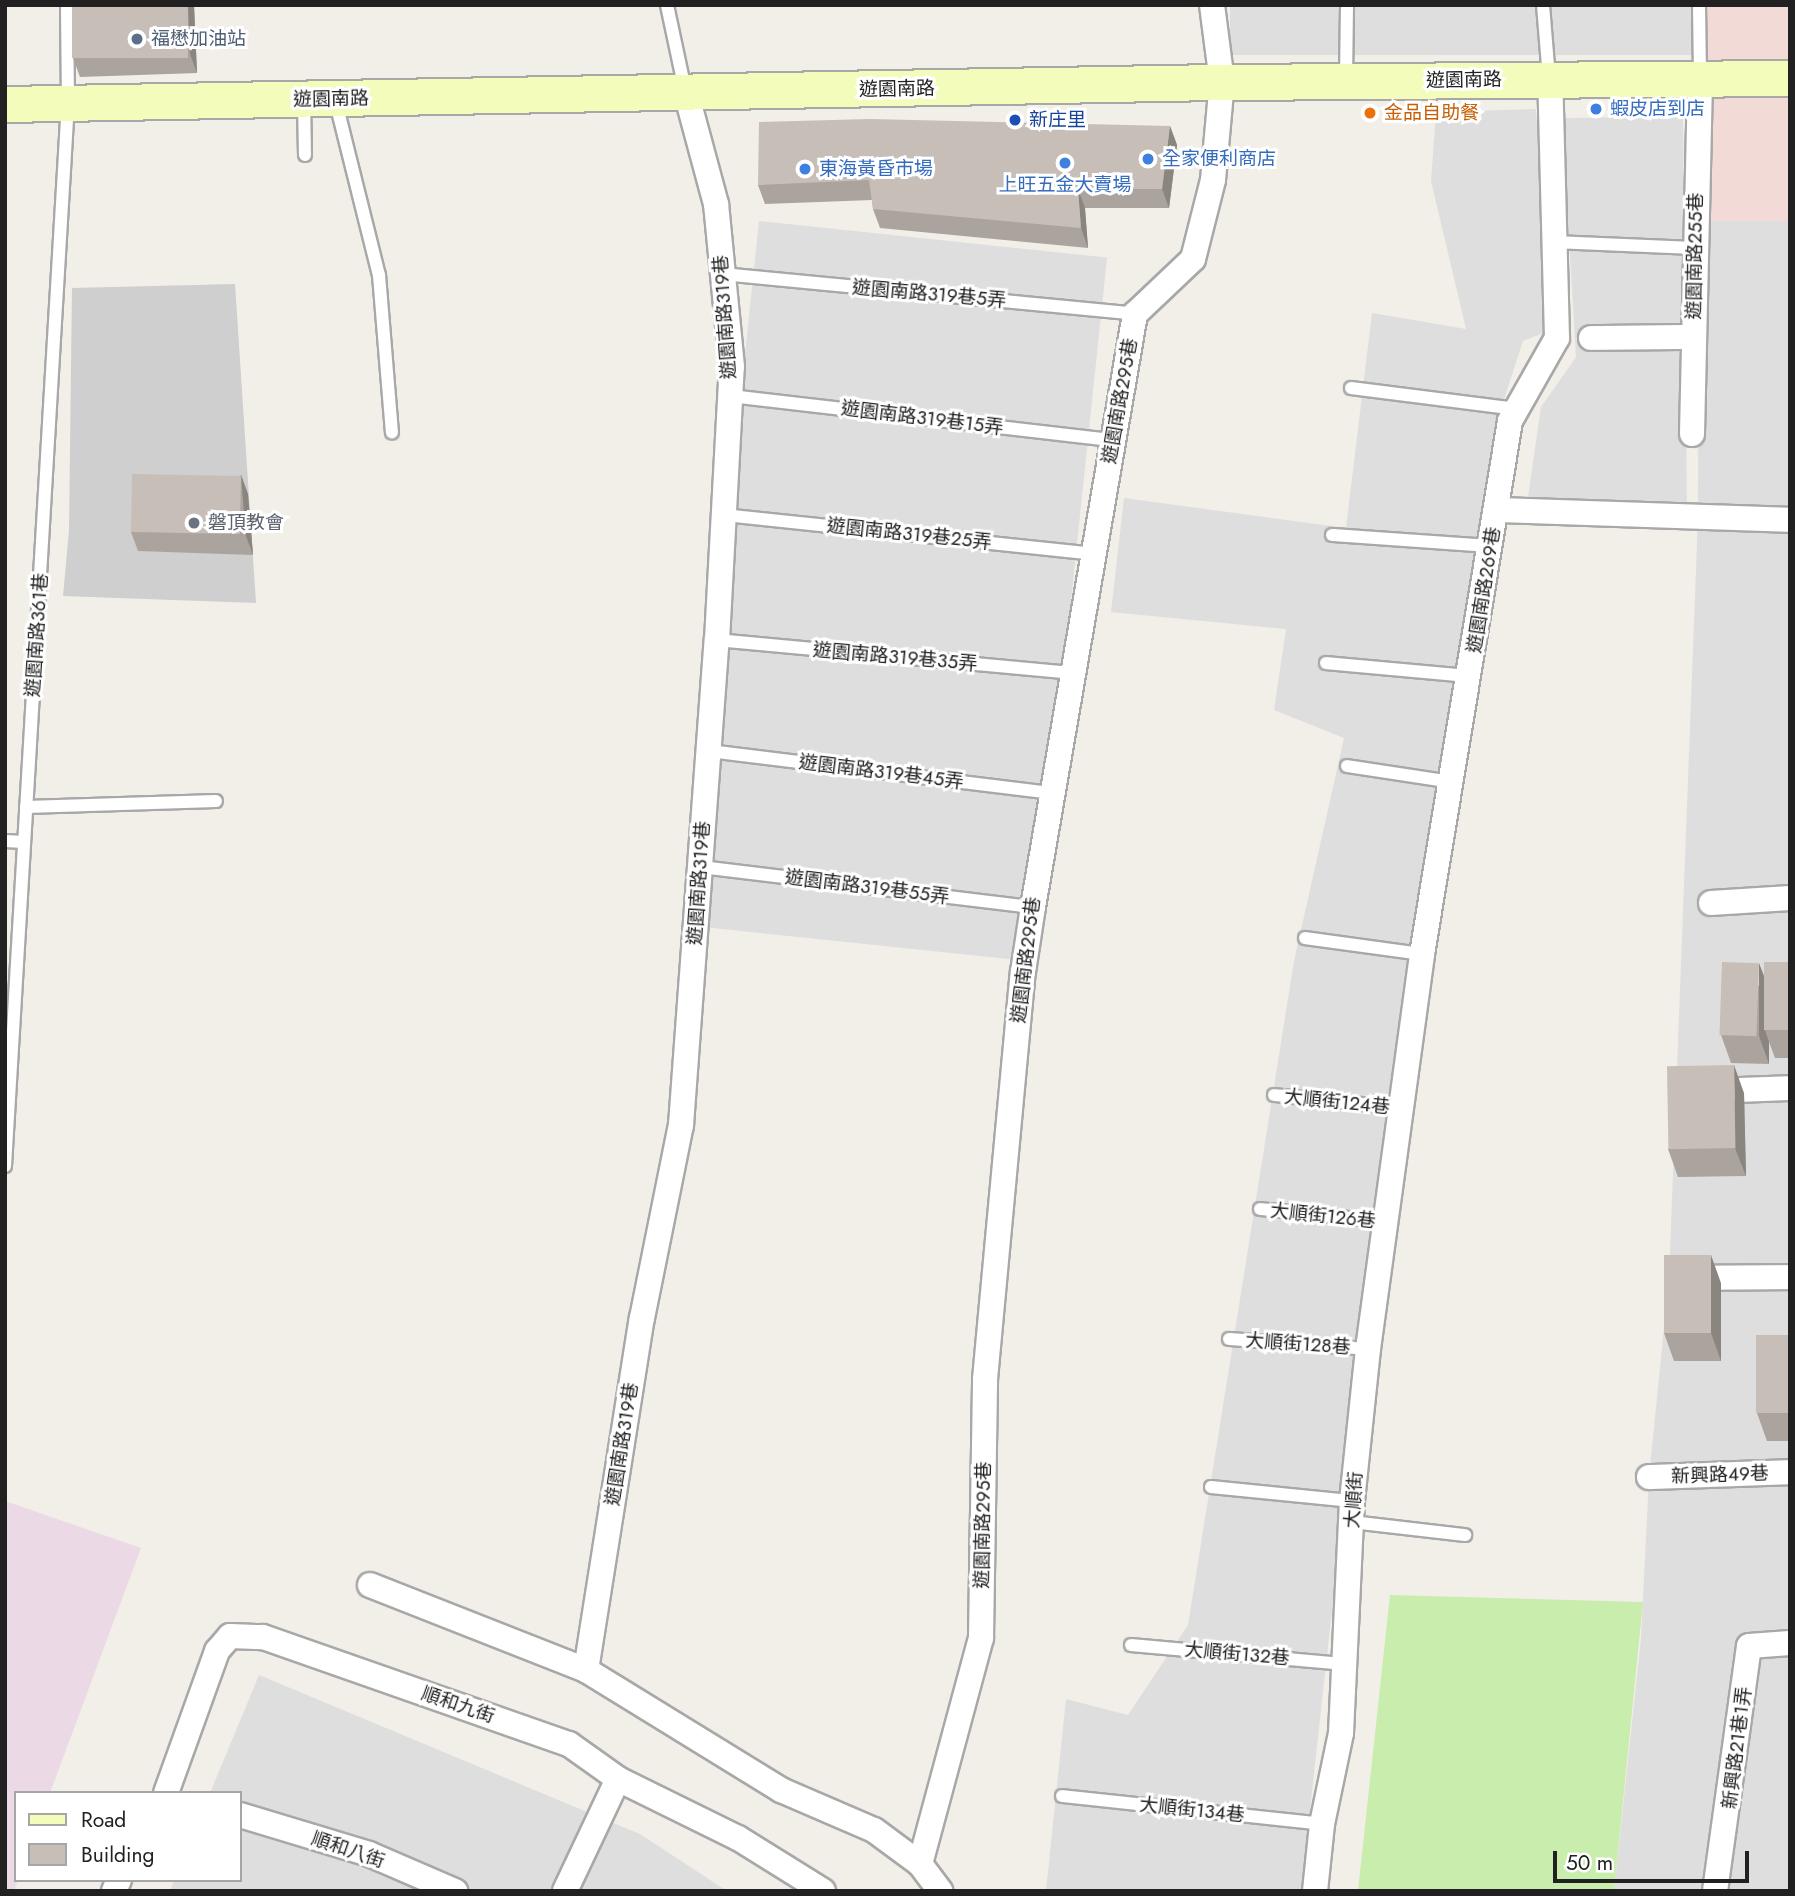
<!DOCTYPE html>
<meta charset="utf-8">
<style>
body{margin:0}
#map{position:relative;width:1795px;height:1896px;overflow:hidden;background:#f2efe8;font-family:Jost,"Noto Sans TC",sans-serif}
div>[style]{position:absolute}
.residential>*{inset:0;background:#dfdede;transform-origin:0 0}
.commercial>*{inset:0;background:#f2dad7;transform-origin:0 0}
.industrial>*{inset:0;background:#ebdae6}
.religious>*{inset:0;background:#cfcfcf}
.grass>*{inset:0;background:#c8edad}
.roads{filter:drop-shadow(2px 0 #a8a8a8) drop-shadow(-2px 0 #a8a8a8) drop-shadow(0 2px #a8a8a8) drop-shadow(0 -2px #a8a8a8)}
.lane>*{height:12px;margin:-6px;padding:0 6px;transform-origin:6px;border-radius:6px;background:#fff}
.street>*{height:24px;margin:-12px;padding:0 12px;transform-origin:12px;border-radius:12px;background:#fff}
.secondary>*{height:35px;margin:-17.5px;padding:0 17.5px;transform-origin:17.5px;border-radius:17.5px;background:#f4fcbc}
.wall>*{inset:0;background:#aba39d}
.shaded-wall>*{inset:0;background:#8b8580}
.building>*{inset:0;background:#c7beb7;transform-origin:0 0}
.dots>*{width:19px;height:19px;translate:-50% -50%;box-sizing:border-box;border:4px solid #fff;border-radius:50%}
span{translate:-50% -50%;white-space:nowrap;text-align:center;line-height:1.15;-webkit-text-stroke:6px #fff;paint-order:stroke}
.service-label{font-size:19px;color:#4e5e75}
.left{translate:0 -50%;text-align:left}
.street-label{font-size:19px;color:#212121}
.shop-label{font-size:19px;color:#366cbe}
.food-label{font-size:19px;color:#c56008}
.transit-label{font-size:19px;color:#164399}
.worship-label{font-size:19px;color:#5b616d}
.frame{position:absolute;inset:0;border:7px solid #212121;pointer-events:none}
.legend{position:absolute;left:14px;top:1791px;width:228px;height:91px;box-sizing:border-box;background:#fff;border:2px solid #a6a6a6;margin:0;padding:9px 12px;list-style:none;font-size:21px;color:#212121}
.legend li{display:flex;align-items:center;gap:14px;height:35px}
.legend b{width:35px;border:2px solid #a6a6a6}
.scale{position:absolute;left:1553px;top:1851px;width:196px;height:32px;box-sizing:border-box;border:4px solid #212121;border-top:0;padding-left:9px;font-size:21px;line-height:24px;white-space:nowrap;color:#212121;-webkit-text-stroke:5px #fff;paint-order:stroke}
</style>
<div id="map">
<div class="residential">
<div style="left:1230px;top:5px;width:560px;height:50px"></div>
<div style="clip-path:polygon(1536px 109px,1549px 331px,1523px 341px,1499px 415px,1362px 1339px,1301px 1891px,1046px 1891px,1066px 1699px,1128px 1715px,1188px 1625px,1294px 961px,1344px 738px,1274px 710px,1286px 629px,1111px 612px,1124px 498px,1346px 528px,1372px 313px,1466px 329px,1431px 181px,1436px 112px)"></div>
<div style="clip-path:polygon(1683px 117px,1687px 516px,1527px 504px,1541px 407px,1576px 357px,1562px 118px)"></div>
<div style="clip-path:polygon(1790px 117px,1790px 1891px,1614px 1891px,1641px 1638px,1649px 1477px,1669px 1278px,1698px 517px,1699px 121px)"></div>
<div style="left:759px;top:221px;width:350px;height:708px;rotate:6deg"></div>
<div style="clip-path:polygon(259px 1675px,640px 1834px,727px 1891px,170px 1891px,174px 1880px,240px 1880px,240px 1793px,210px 1793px)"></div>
</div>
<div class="commercial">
<div style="left:1696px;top:5px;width:94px;height:216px"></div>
</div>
<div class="industrial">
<div style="clip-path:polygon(5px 1501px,141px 1548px,50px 1793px,16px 1793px,18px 1880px,14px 1891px,5px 1891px)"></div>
</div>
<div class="religious">
<div style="clip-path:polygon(235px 284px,256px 603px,63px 596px,69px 530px,72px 288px)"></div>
</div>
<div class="grass">
<div style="clip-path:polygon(1390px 1595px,1643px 1602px,1614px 1891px,1358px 1891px)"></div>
</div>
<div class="roads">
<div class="lane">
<div style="left:667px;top:5px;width:87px;rotate:78deg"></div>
<div style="left:1543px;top:5px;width:73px;rotate:85.3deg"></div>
<div style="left:1699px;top:5px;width:70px;rotate:89.2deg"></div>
<div style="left:1346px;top:78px;width:73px;rotate:-89.2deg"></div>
<div style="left:304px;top:99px;width:56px;rotate:89deg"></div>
<div style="left:335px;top:99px;width:181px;rotate:76deg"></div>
<div style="left:379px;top:275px;width:158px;rotate:85.3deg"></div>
<div style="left:1554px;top:242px;width:140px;rotate:2.5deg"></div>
<div style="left:723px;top:274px;width:414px;rotate:5.5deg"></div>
<div style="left:1351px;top:388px;width:167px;rotate:7.2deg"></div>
<div style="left:730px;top:396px;width:386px;rotate:6.6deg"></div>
<div style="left:724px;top:515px;width:372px;rotate:6deg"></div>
<div style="left:1332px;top:535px;width:159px;rotate:4deg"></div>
<div style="left:717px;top:640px;width:358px;rotate:5.3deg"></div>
<div style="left:1326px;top:663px;width:145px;rotate:5.2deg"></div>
<div style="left:709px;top:751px;width:346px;rotate:7deg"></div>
<div style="left:1347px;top:766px;width:106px;rotate:8.7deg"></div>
<div style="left:26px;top:807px;width:190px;rotate:-1.8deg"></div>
<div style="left:5px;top:841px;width:19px;rotate:3deg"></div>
<div style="left:701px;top:867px;width:334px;rotate:6.9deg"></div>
<div style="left:1305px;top:938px;width:118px;rotate:7.8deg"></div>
<div style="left:1274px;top:1095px;width:126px;rotate:5.9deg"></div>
<div style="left:5px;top:1166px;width:1065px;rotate:-86.61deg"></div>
<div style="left:68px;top:103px;width:98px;rotate:-90.6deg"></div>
<div style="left:1260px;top:1209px;width:128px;rotate:5.8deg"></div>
<div style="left:1229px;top:1339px;width:139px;rotate:4.1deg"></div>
<div style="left:1211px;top:1487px;width:142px;rotate:5.7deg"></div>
<div style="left:1352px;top:1522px;width:114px;rotate:6.6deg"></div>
<div style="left:1131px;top:1645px;width:212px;rotate:5.1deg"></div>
<div style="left:1062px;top:1796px;width:262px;rotate:6.1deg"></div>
</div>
<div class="street">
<div style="left:1591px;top:338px;width:103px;rotate:-0.6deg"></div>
<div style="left:1692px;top:434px;width:355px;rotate:-88.7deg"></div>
<div style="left:1496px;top:510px;width:294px;rotate:1.9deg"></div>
<div style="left:1711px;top:903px;width:79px;rotate:-3.6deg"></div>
<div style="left:1710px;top:1091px;width:80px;rotate:-2.1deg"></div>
<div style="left:1685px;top:1278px;width:105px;rotate:-0.5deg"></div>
<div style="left:1649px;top:1477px;width:141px;rotate:-2deg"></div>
<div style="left:370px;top:1585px;width:232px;rotate:21.5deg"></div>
<div style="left:586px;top:1670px;width:229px;rotate:31.6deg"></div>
<div style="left:781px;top:1790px;width:101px;rotate:23.3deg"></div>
<div style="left:874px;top:1830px;width:57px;rotate:36.5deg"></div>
<div style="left:920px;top:1864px;width:34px;rotate:53deg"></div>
<div style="left:586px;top:1670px;width:356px;rotate:-81deg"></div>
<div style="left:642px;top:1318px;width:197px;rotate:-78.6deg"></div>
<div style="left:681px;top:1125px;width:486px;rotate:-85.8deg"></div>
<div style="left:717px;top:640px;width:273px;rotate:-86.9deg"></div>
<div style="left:732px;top:367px;width:164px;rotate:-95.6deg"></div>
<div style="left:716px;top:204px;width:115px;rotate:-105.1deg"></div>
<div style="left:166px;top:1793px;width:151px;rotate:-70.2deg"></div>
<div style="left:217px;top:1651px;width:20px;rotate:-49deg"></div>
<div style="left:230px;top:1636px;width:33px;rotate:2deg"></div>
<div style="left:263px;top:1637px;width:324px;rotate:19.3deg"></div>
<div style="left:569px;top:1744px;width:60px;rotate:35.5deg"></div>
<div style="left:618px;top:1779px;width:134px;rotate:26.2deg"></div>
<div style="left:738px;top:1838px;width:100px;rotate:31.9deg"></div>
<div style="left:240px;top:1815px;width:135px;rotate:16.8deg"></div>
<div style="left:369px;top:1854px;width:94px;rotate:23.3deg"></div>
<div style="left:920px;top:1864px;width:234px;rotate:-74.9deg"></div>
<div style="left:981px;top:1638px;width:259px;rotate:-89.1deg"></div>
<div style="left:985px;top:1379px;width:409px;rotate:-84.7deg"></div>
<div style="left:1023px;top:972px;width:66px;rotate:-81.3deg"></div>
<div style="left:1033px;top:907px;width:602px;rotate:-80.24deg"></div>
<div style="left:1135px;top:314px;width:80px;rotate:-43.5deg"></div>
<div style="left:1193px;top:259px;width:81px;rotate:-75.8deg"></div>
<div style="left:1213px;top:180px;width:98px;rotate:-84.8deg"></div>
<div style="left:1222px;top:82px;width:78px;rotate:-97.4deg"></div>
<div style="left:114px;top:1891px;width:12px;rotate:-66deg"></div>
<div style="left:565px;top:1891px;width:124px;rotate:-64.7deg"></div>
<div style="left:1315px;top:1891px;width:67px;rotate:-84deg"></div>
<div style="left:1322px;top:1824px;width:93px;rotate:-78.2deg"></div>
<div style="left:1341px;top:1733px;width:232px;rotate:-87.3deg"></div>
<div style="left:1352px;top:1501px;width:153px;rotate:-84deg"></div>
<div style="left:1368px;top:1349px;width:399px;rotate:-82.2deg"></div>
<div style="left:1422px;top:954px;width:540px;rotate:-80.62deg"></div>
<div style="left:1510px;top:421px;width:95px;rotate:-60.5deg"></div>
<div style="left:1557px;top:338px;width:259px;rotate:-91.5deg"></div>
<div style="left:1715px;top:1891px;width:247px;rotate:-82.1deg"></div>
<div style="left:1749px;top:1646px;width:41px;rotate:-4.2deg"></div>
</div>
<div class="secondary">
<div style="left:5px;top:104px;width:1217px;rotate:-1.04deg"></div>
<div style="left:1222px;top:82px;width:568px;rotate:-0.4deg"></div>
</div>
</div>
<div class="wall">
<div style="clip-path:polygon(194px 5px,197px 73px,80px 77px,73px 58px)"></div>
<div style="clip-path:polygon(1170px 126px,1177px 145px,1169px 208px,1085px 208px,1088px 248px,880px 228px,873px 209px,872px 200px,765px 204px,758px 185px)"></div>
<div style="clip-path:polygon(241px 475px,248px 494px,253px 555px,138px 551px,131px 532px)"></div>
<div style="clip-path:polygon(1790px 962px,1790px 1058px,1775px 1058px,1769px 1042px,1769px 1064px,1731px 1063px,1721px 1035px,1765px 977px)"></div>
<div style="clip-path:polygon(1744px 1093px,1746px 1176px,1678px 1177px,1668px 1149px)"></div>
<div style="clip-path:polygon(1721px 1283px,1721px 1361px,1674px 1361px,1664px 1333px)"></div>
<div style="clip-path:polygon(1790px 1335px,1790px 1441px,1767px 1441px,1757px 1413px)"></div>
</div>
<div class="shaded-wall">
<div style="clip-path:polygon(188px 5px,194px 5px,197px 73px,190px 54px)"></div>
<div style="clip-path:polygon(1170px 126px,1177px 145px,1169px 208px,1162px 189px)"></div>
<div style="clip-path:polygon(1078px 189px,1085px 208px,1088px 248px,1081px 228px)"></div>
<div style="clip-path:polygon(241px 475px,248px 494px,253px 555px,246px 536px)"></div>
<div style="clip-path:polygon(1759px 963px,1770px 991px,1765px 1030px,1769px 1042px,1769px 1064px,1759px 1036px)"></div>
<div style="clip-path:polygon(1734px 1065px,1744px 1093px,1746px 1176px,1735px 1148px)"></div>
<div style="clip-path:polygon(1711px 1255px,1721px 1283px,1721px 1361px,1711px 1333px)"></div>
</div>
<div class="building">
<div style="left:72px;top:5px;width:116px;height:53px"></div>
<div style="clip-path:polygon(870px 119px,1170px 126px,1162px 189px,1078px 189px,1081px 228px,873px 209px,869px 180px,758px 185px,759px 122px)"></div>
<div style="left:132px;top:474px;width:109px;height:58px;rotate:1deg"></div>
<div style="left:1722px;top:962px;width:37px;height:73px;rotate:2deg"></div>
<div style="left:1790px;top:962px;width:68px;height:26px;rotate:90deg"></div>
<div style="left:1734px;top:1065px;width:83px;height:67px;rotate:89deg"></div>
<div style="left:1664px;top:1255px;width:47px;height:78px"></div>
<div style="left:1756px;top:1335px;width:34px;height:78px"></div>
</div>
<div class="dots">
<div style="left:137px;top:39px;background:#5c6f8a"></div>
<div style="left:1596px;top:109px;background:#3f7fe0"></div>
<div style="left:1370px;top:113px;background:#e8710a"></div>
<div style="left:1015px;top:120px;background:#1a4fb4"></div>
<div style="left:1148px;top:159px;background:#3f7fe0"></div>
<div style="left:1065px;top:163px;background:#3f7fe0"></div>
<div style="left:805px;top:169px;background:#3f7fe0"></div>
<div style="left:194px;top:523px;background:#6b7280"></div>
</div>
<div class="service-label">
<span class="left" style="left:151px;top:39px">福懋加油站</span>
</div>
<div class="street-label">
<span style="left:1464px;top:80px;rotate:-1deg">遊園南路</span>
<span style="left:897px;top:89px;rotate:-1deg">遊園南路</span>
<span style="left:331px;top:99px;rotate:-1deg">遊園南路</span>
<span style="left:1695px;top:256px;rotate:-89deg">遊園南路255巷</span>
<span style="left:929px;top:294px;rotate:5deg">遊園南路319巷5弄</span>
<span style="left:725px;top:317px;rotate:-94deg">遊園南路319巷</span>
<span style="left:1120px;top:401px;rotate:-80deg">遊園南路295巷</span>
<span style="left:922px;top:418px;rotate:7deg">遊園南路319巷15弄</span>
<span style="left:909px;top:534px;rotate:6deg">遊園南路319巷25弄</span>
<span style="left:1484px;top:590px;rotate:-81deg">遊園南路269巷</span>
<span style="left:37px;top:635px;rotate:-86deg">遊園南路361巷</span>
<span style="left:895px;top:657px;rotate:5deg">遊園南路319巷35弄</span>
<span style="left:881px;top:772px;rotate:7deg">遊園南路319巷45弄</span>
<span style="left:699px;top:883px;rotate:-86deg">遊園南路319巷</span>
<span style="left:867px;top:887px;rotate:7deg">遊園南路319巷55弄</span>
<span style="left:1026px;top:960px;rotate:-83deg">遊園南路295巷</span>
<span style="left:1337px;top:1102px;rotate:6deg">大順街124巷</span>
<span style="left:1323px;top:1216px;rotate:6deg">大順街126巷</span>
<span style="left:1298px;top:1344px;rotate:4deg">大順街128巷</span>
<span style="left:622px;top:1444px;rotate:-81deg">遊園南路319巷</span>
<span style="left:1720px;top:1475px;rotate:-2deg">新興路49巷</span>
<span style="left:1354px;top:1500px;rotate:-86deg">大順街</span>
<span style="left:983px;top:1525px;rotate:-89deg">遊園南路295巷</span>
<span style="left:1237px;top:1654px;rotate:5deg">大順街132巷</span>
<span style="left:458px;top:1705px;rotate:19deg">順和九街</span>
<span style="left:1737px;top:1748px;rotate:-83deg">新興路21巷1弄</span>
<span style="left:1192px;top:1810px;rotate:6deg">大順街134巷</span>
<span style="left:348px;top:1850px;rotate:19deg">順和八街</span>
</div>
<div class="shop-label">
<span class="left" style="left:1610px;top:109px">蝦皮店到店</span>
<span class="left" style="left:1162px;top:159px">全家便利商店</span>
<span class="left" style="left:819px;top:169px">東海黃昏市場</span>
<span style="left:1065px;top:185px">上旺五金大賣場</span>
</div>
<div class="food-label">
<span class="left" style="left:1384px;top:113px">金品自助餐</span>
</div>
<div class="transit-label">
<span class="left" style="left:1029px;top:120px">新庄里</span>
</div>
<div class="worship-label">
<span class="left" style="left:208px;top:523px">磐頂教會</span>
</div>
<div class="frame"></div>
<ul class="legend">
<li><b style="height:9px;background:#f4fcbc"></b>Road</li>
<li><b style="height:19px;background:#c7beb7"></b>Building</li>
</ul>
<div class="scale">50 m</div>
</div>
